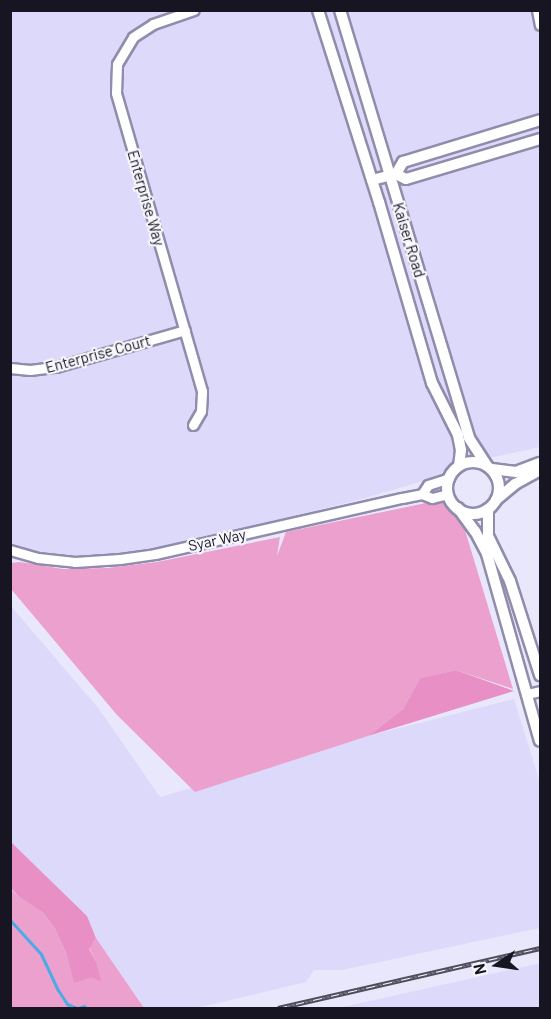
<!DOCTYPE html>
<style>
body{margin:0}
#map{position:relative;width:551px;height:1019px;overflow:hidden;background:#e9e7fb;font-family:Barlow,sans-serif}
div>[style]{position:absolute}
.built>*{inset:0;background:#ddd9fa}
.green>*{inset:0;background:#eca0cd}
.forest>*{inset:0;background:#e890c6}
.stream>*{height:3px;margin:-1.5px;padding:0 1.5px;transform-origin:1.5px;border-radius:1.5px;background:#4cabe6}
.roads{filter:drop-shadow(2px 0 #908cab) drop-shadow(-2px 0 #908cab) drop-shadow(0 2px #908cab) drop-shadow(0 -2px #908cab)}
.minor>*{height:9px;margin:-4.5px;padding:0 4.5px;transform-origin:4.5px;border-radius:4.5px;background:#fff}
.tertiary>*{height:10px;margin:-5px;padding:0 5px;transform-origin:5px;border-radius:5px;background:#fff}
.tertiary>.ring{margin:-5px;padding:0;box-sizing:content-box;background:none;border:10px solid #fff;border-radius:50%}
.rail>*{height:5px;margin-top:-2.5px;transform-origin:0;background:repeating-linear-gradient(90deg,#f7f6fd 0 9px,#4f4d5b 0 18px);box-sizing:border-box;border-block:2px solid #4f4d5b}
span{translate:-50% -50%;white-space:nowrap;text-align:center;line-height:1.15;-webkit-text-stroke:4.5px #f7f6fd;paint-order:stroke}
.street-label{font-size:15px;color:#171521}
.frame{position:absolute;inset:0;border:12px solid #171521;pointer-events:none}
.north{position:absolute;left:467px;top:935px;width:60px;height:60px;-webkit-text-stroke:4px #f7f6fd;paint-order:stroke;rotate:257deg;font-size:16px;font-weight:700;line-height:24px;text-align:center;color:#171521}
.north::after{content:'';display:block;margin:auto;width:21px;height:27px;background:#171521;clip-path:polygon(50% 0,100% 100%,50% 72%,0 100%)}
</style>
<div id="map">
<div class="built">
<div style="clip-path:polygon(10px 11px,540px 11px,540px 447px,480px 460px,437px 477px,361px 499px,154px 551px,75px 559px,36px 553px,11px 546px)"></div>
<div style="clip-path:polygon(10px 605px,99px 709px,160px 797px,368px 736px,514px 699px,540px 783px,540px 928px,342px 970px,314px 970px,306px 982px,197px 1008px,144px 1008px,96px 938px,87px 916px,11px 842px)"></div>
<div style="clip-path:polygon(540px 963px,540px 1008px,338px 1008px)"></div>
</div>
<div class="green">
<div style="clip-path:polygon(455px 497px,513px 689px,456px 670px,422px 678px,403px 709px,368px 736px,195px 792px,117px 715px,11px 589px,11px 563px,20px 562px,63px 569px,107px 568px,157px 562px,280px 537px,277px 556px,286px 532px)"></div>
<div style="clip-path:polygon(10px 888px,19px 897px,43px 913px,54px 927px,66px 953px,74px 982px,92px 976px,100px 981px,97px 963px,89px 948px,96px 938px,144px 1008px,11px 1008px)"></div>
</div>
<div class="forest">
<div style="clip-path:polygon(456px 670px,514px 691px,368px 736px,403px 709px,421px 678px)"></div>
<div style="clip-path:polygon(11px 842px,87px 916px,96px 938px,89px 949px,97px 963px,101px 982px,92px 977px,74px 983px,66px 953px,54px 927px,43px 913px,19px 897px,11px 888px)"></div>
</div>
<div class="stream">
<div style="left:10px;top:920px;width:46px;rotate:47.6deg"></div>
<div style="left:41px;top:954px;width:40px;rotate:65deg"></div>
<div style="left:58px;top:990px;width:17px;rotate:57deg"></div>
<div style="left:67px;top:1004px;width:11px;rotate:22deg"></div>
<div style="left:78px;top:1008px;width:6px;rotate:-18deg"></div>
<div style="left:84px;top:1006px;width:3px;rotate:45deg"></div>
</div>
<div class="roads">
<div class="minor">
<div style="left:537px;top:10px;width:15px;rotate:79deg"></div>
<div style="left:10px;top:368px;width:20px;rotate:6deg"></div>
<div style="left:30px;top:370px;width:26px;rotate:-7deg"></div>
<div style="left:56px;top:367px;width:134px;rotate:-16deg"></div>
<div style="left:193px;top:425px;width:16px;rotate:-60deg"></div>
<div style="left:201px;top:411px;width:20px;rotate:-87deg"></div>
<div style="left:202px;top:391px;width:310px;rotate:-106.1deg"></div>
<div style="left:116px;top:93px;width:29px;rotate:-88deg"></div>
<div style="left:117px;top:64px;width:31px;rotate:-59deg"></div>
<div style="left:133px;top:37px;width:24px;rotate:-33deg"></div>
<div style="left:153px;top:24px;width:43px;rotate:-18.9deg"></div>
<div style="left:422px;top:494px;width:11px;rotate:-56deg"></div>
<div style="left:428px;top:485px;width:22px;rotate:-18deg"></div>
<div style="left:10px;top:550px;width:29px;rotate:16deg"></div>
<div style="left:38px;top:558px;width:37px;rotate:6deg"></div>
<div style="left:75px;top:562px;width:45px;rotate:-3.8deg"></div>
<div style="left:120px;top:559px;width:35px;rotate:-8deg"></div>
<div style="left:155px;top:554px;width:253px;rotate:-12.8deg"></div>
<div style="left:402px;top:498px;width:20px;rotate:-11deg"></div>
<div style="left:422px;top:494px;width:11px;rotate:22deg"></div>
<div style="left:432px;top:498px;width:16px;rotate:-14deg"></div>
<div style="left:527px;top:694px;width:13px;rotate:-13deg"></div>
</div>
<div class="tertiary">
<div style="left:318px;top:10px;width:201px;rotate:72.4deg"></div>
<div style="left:379px;top:202px;width:189px;rotate:73.7deg"></div>
<div style="left:432px;top:383px;width:58px;rotate:63.4deg"></div>
<div style="left:458px;top:435px;width:15px;rotate:79deg"></div>
<div style="left:461px;top:450px;width:16px;rotate:97deg"></div>
<div style="left:340px;top:10px;width:447px;rotate:73.2deg"></div>
<div style="left:469px;top:438px;width:33px;rotate:57deg"></div>
<div style="left:396px;top:174px;width:14px;rotate:-60deg"></div>
<div style="left:403px;top:162px;width:143px;rotate:-17deg"></div>
<div style="left:372px;top:180px;width:25px;rotate:-14deg"></div>
<div style="left:396px;top:174px;width:11px;rotate:27deg"></div>
<div style="left:406px;top:179px;width:140px;rotate:-16.6deg"></div>
<div class="ring" style="left:447px;top:462px;width:42px;height:42px"></div>
<div style="left:492px;top:469px;width:24px;rotate:7deg"></div>
<div style="left:516px;top:472px;width:26px;rotate:-21deg"></div>
<div style="left:496px;top:500px;width:25px;rotate:-40deg"></div>
<div style="left:515px;top:484px;width:29px;rotate:-29deg"></div>
<div style="left:458px;top:508px;width:29px;rotate:54deg"></div>
<div style="left:475px;top:531px;width:26px;rotate:62deg"></div>
<div style="left:487px;top:554px;width:194px;rotate:74.2deg"></div>
<div style="left:488px;top:509px;width:27px;rotate:90deg"></div>
<div style="left:488px;top:536px;width:50px;rotate:63.9deg"></div>
<div style="left:510px;top:581px;width:99px;rotate:72.3deg"></div>
</div>
</div>
<div class="rail">
<div style="left:278px;top:1008px;width:269px;rotate:-12.9deg"></div>
</div>
<div class="street-label">
<span style="left:146px;top:198px;rotate:74deg">Enterprise Way</span>
<span style="left:409px;top:240px;rotate:73deg">Kaiser Road</span>
<span style="left:98px;top:354px;rotate:-15deg">Enterprise Court</span>
<span style="left:217px;top:540px;rotate:-12deg">Syar Way</span>
</div>
<div class="frame"></div>
<div class="north">N</div>
</div>
